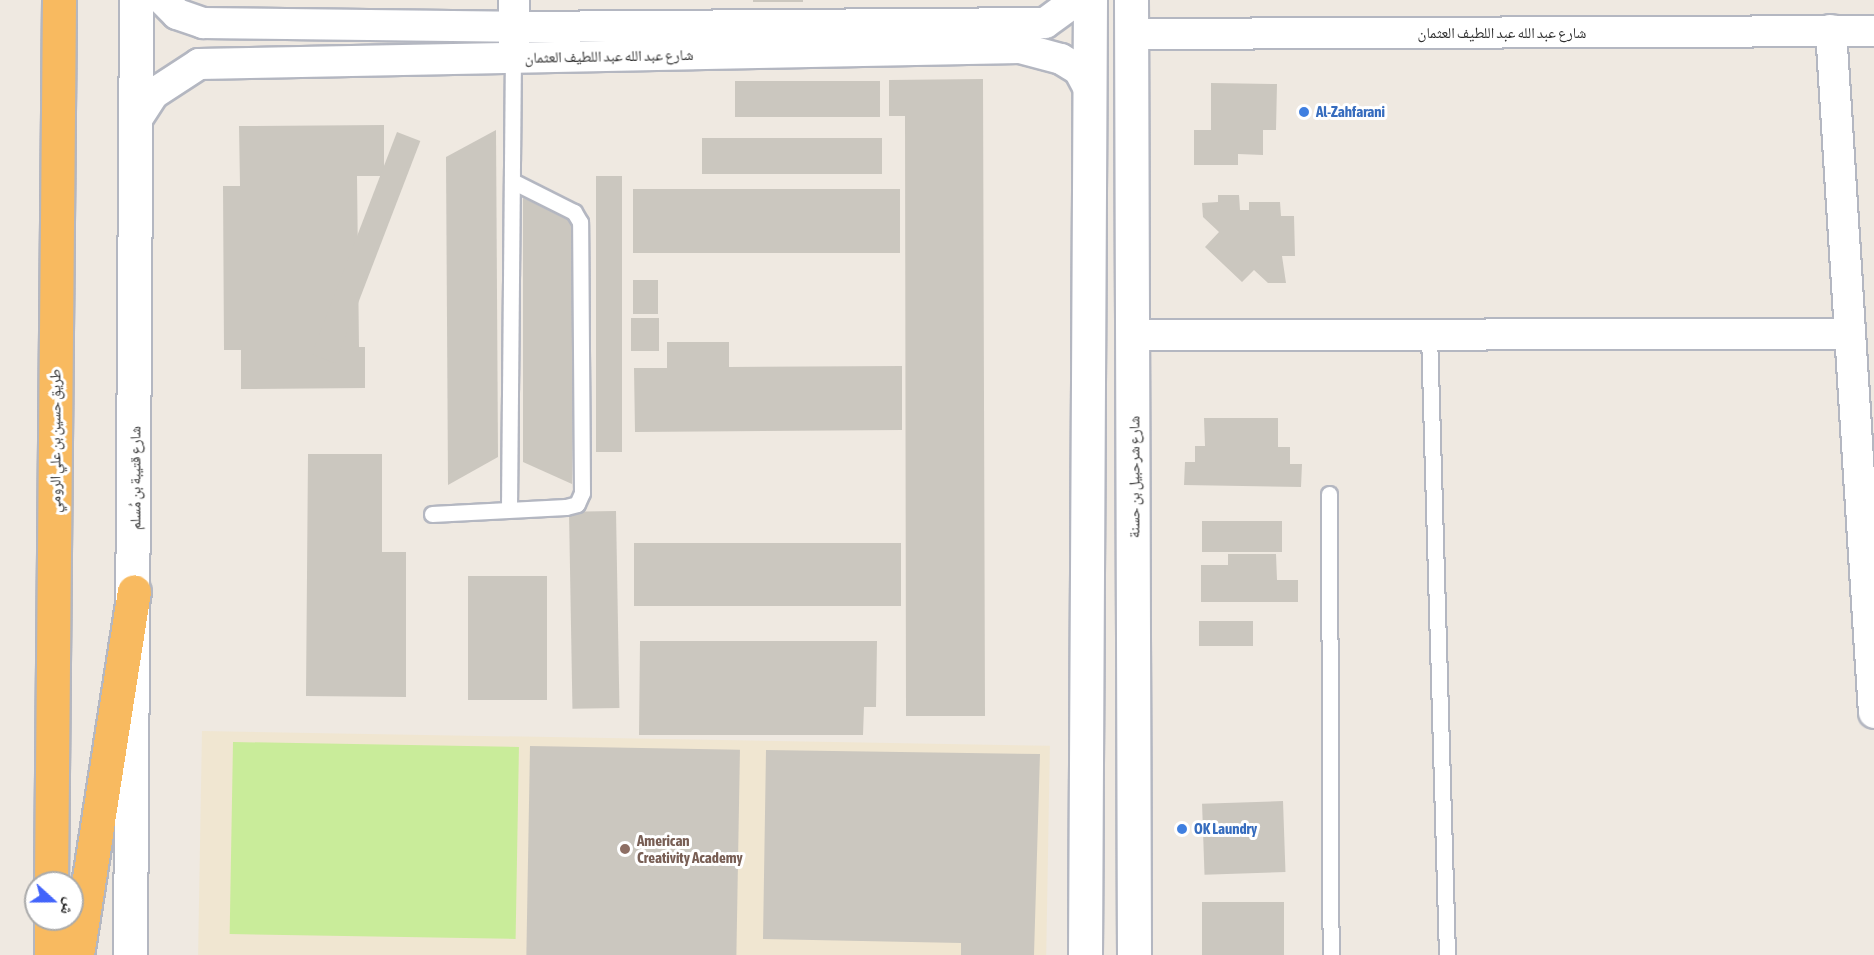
<!DOCTYPE html>
<meta charset="utf-8">
<style>
body{margin:0}
#map{position:relative;width:1874px;height:955px;overflow:hidden;background:#efe9e1;font-family:"Asap Condensed","Noto Naskh Arabic",sans-serif}
div>[style]{position:absolute}
.education>*{inset:0;background:#f0e6d1;transform-origin:0 0}
.pitch>*{inset:0;background:#c9ec9a;transform-origin:0 0}
.building>*{inset:0;background:#cbc7bf;transform-origin:0 0}
.roads{filter:drop-shadow(2px 0 #b4b7c1) drop-shadow(-2px 0 #b4b7c1) drop-shadow(0 2px #b4b7c1) drop-shadow(0 -2px #b4b7c1)}
.service>*{height:15px;margin:-7.5px;padding:0 7.5px;transform-origin:7.5px;border-radius:7.5px;background:#fff}
.minor>*{height:30px;margin:-15px;padding:0 15px;transform-origin:15px;border-radius:15px;background:#fff}
.tertiary>*{height:33px;margin:-16.5px;padding:0 16.5px;transform-origin:16.5px;border-radius:16.5px;background:#fff}
.trunk>*{height:33px;margin:-16.5px;padding:0 16.5px;transform-origin:16.5px;border-radius:16.5px;background:#f8ba60}
.dots>*{width:16px;height:16px;translate:-50% -50%;box-sizing:border-box;border:3px solid #fff;border-radius:50%}
span{translate:-50% -50%;white-space:nowrap;text-align:center;line-height:1.15;-webkit-text-stroke:6px #fff;paint-order:stroke}
.street-label{font-size:15px;color:#2e2e2e}
.shop-label{font-size:15px;color:#366cbe;font-weight:700}
.left{translate:0 -50%;text-align:left}
.education-label{font-size:15px;color:#785e54;font-weight:700}
.north{position:absolute;left:24px;top:871px;width:60px;height:60px;box-sizing:border-box;background:#fff;border:2px solid #ababab;border-radius:50%;rotate:111deg;font-size:16px;font-weight:700;line-height:24px;text-align:center;color:#2e2e2e}
.north::after{content:'';display:block;margin:auto;width:21px;height:27px;background:#4264fb;clip-path:polygon(50% 0,100% 100%,50% 72%,0 100%)}
</style>
<div id="map">
<div class="education">
<div style="left:202px;top:731px;width:848px;height:224px;rotate:1deg"></div>
</div>
<div class="pitch">
<div style="left:233px;top:742px;width:286px;height:192px;rotate:1deg"></div>
</div>
<div class="building">
<div style="left:753px;top:0;width:50px;height:2px"></div>
<div style="clip-path:polygon(983px 79px,985px 716px,906px 716px,905px 116px,889px 116px,889px 80px)"></div>
<div style="left:880px;top:81px;width:36px;height:145px;rotate:90deg"></div>
<div style="clip-path:polygon(1211px 83px,1277px 84px,1276px 130px,1263px 130px,1263px 155px,1238px 154px,1238px 165px,1194px 165px,1194px 130px,1211px 130px)"></div>
<div style="clip-path:polygon(384px 125px,384px 176px,357px 176px,359px 347px,365px 347px,365px 388px,241px 389px,241px 350px,224px 350px,223px 186px,240px 186px,239px 126px)"></div>
<div style="clip-path:polygon(496px 130px,498px 457px,448px 485px,446px 157px)"></div>
<div style="left:397px;top:132px;width:25px;height:238px;rotate:21deg"></div>
<div style="left:882px;top:138px;width:36px;height:180px;rotate:90deg"></div>
<div style="left:622px;top:176px;width:276px;height:26px;rotate:90deg"></div>
<div style="left:900px;top:189px;width:64px;height:267px;rotate:90deg"></div>
<div style="clip-path:polygon(1218px 195px,1239px 195px,1240px 210px,1249px 210px,1249px 202px,1280px 202px,1281px 216px,1294px 216px,1295px 256px,1282px 256px,1286px 283px,1268px 283px,1254px 270px,1242px 282px,1205px 247px,1219px 232px,1203px 217px,1202px 203px,1218px 202px)"></div>
<div style="clip-path:polygon(523px 198px,573px 219px,572px 484px,523px 462px)"></div>
<div style="left:633px;top:280px;width:25px;height:34px"></div>
<div style="left:631px;top:318px;width:28px;height:33px"></div>
<div style="clip-path:polygon(667px 342px,729px 342px,729px 367px,902px 366px,902px 430px,635px 432px,634px 368px,667px 368px)"></div>
<div style="clip-path:polygon(1204px 418px,1278px 418px,1278px 447px,1290px 447px,1290px 464px,1302px 464px,1301px 487px,1184px 485px,1185px 462px,1195px 462px,1195px 446px,1205px 446px)"></div>
<div style="clip-path:polygon(308px 454px,382px 454px,382px 552px,406px 552px,406px 697px,306px 696px)"></div>
<div style="left:616px;top:511px;width:197px;height:47px;rotate:89deg"></div>
<div style="left:1202px;top:521px;width:80px;height:31px"></div>
<div style="left:901px;top:543px;width:63px;height:267px;rotate:90deg"></div>
<div style="clip-path:polygon(1228px 554px,1276px 554px,1277px 580px,1298px 580px,1298px 602px,1201px 602px,1201px 565px,1228px 565px)"></div>
<div style="left:468px;top:576px;width:79px;height:124px"></div>
<div style="left:1253px;top:621px;width:25px;height:54px;rotate:90deg"></div>
<div style="clip-path:polygon(640px 641px,877px 641px,876px 707px,864px 707px,863px 735px,639px 735px)"></div>
<div style="left:530px;top:746px;width:210px;height:209px;rotate:1deg"></div>
<div style="clip-path:polygon(766px 750px,1040px 754px,1034px 955px,961px 955px,961px 943px,763px 939px)"></div>
<div style="left:1283px;top:801px;width:71px;height:81px;rotate:88deg"></div>
<div style="left:1202px;top:902px;width:82px;height:53px"></div>
</div>
<div class="roads">
<div class="service">
<div style="left:1429px;top:334px;width:621px;rotate:88.34deg"></div>
<div style="left:1329px;top:494px;width:461px;rotate:89.8deg"></div>
<div style="left:509px;top:509px;width:451px;rotate:-89.5deg"></div>
<div style="left:432px;top:514px;width:134px;rotate:-3deg"></div>
<div style="left:566px;top:507px;width:11px;rotate:-15deg"></div>
<div style="left:577px;top:504px;width:12px;rotate:-66deg"></div>
<div style="left:582px;top:493px;width:271px;rotate:-90.4deg"></div>
<div style="left:580px;top:222px;width:12px;rotate:-121deg"></div>
<div style="left:574px;top:212px;width:65px;rotate:-153.4deg"></div>
</div>
<div class="minor">
<div style="left:163px;top:0;width:20px;rotate:45deg"></div>
<div style="left:177px;top:14px;width:28px;rotate:19deg"></div>
<div style="left:203px;top:23px;width:311px;rotate:0.7deg"></div>
<div style="left:514px;top:27px;width:531px;rotate:-0.43deg"></div>
<div style="left:1045px;top:23px;width:39px;rotate:-36deg"></div>
<div style="left:1831px;top:30px;width:684px;rotate:86.4deg"></div>
<div style="left:1131px;top:34px;width:743px;rotate:-0.23deg"></div>
<div style="left:514px;top:48px;width:48px;rotate:-90deg"></div>
<div style="left:135px;top:122px;width:33px;rotate:-57deg"></div>
<div style="left:153px;top:94px;width:55px;rotate:-33.1deg"></div>
<div style="left:199px;top:64px;width:821px;rotate:-1.12deg"></div>
<div style="left:1020px;top:48px;width:42px;rotate:15deg"></div>
<div style="left:1061px;top:59px;width:21px;rotate:31deg"></div>
<div style="left:1079px;top:70px;width:24px;rotate:62deg"></div>
<div style="left:1134px;top:335px;width:715px;rotate:-0.08deg"></div>
</div>
<div class="tertiary">
<div style="left:1131px;top:0;width:955px;rotate:89.82deg"></div>
<div style="left:130px;top:955px;width:955px;rotate:-89.64deg"></div>
<div style="left:1085px;top:955px;width:955px;rotate:-89.7deg"></div>
</div>
<div class="trunk">
<div style="left:51px;top:883px;width:883px;rotate:-89.48deg"></div>
<div style="left:51px;top:955px;width:36px;rotate:-90deg"></div>
<div style="left:77px;top:955px;width:368px;rotate:-81.1deg"></div>
</div>
</div>
<div class="dots">
<div style="left:1304px;top:112px;background:#3f7fe0"></div>
<div style="left:1182px;top:829px;background:#3f7fe0"></div>
<div style="left:625px;top:849px;background:#8d6e63"></div>
</div>
<div class="street-label">
<span style="left:1502px;top:33px">شارع عبد الله عبد اللطيف العثمان</span>
<span style="left:609px;top:56px;rotate:-1deg">شارع عبد الله عبد اللطيف العثمان</span>
<span style="left:55px;top:441px;rotate:-90deg">طريق حسين بن علي الرومي</span>
<span style="left:1134px;top:477px;rotate:-90deg">شارع شرحبيل بن حسنة</span>
<span style="left:135px;top:478px;rotate:-90deg">شارع قتيبة بن مُسلم</span>
</div>
<div class="shop-label">
<span class="left" style="left:1316px;top:112px">Al-Zahfarani</span>
<span class="left" style="left:1194px;top:829px">OK Laundry</span>
</div>
<div class="education-label">
<span class="left" style="left:637px;top:849px">American<br>Creativity Academy</span>
</div>
<div class="north">ش</div>
</div>
